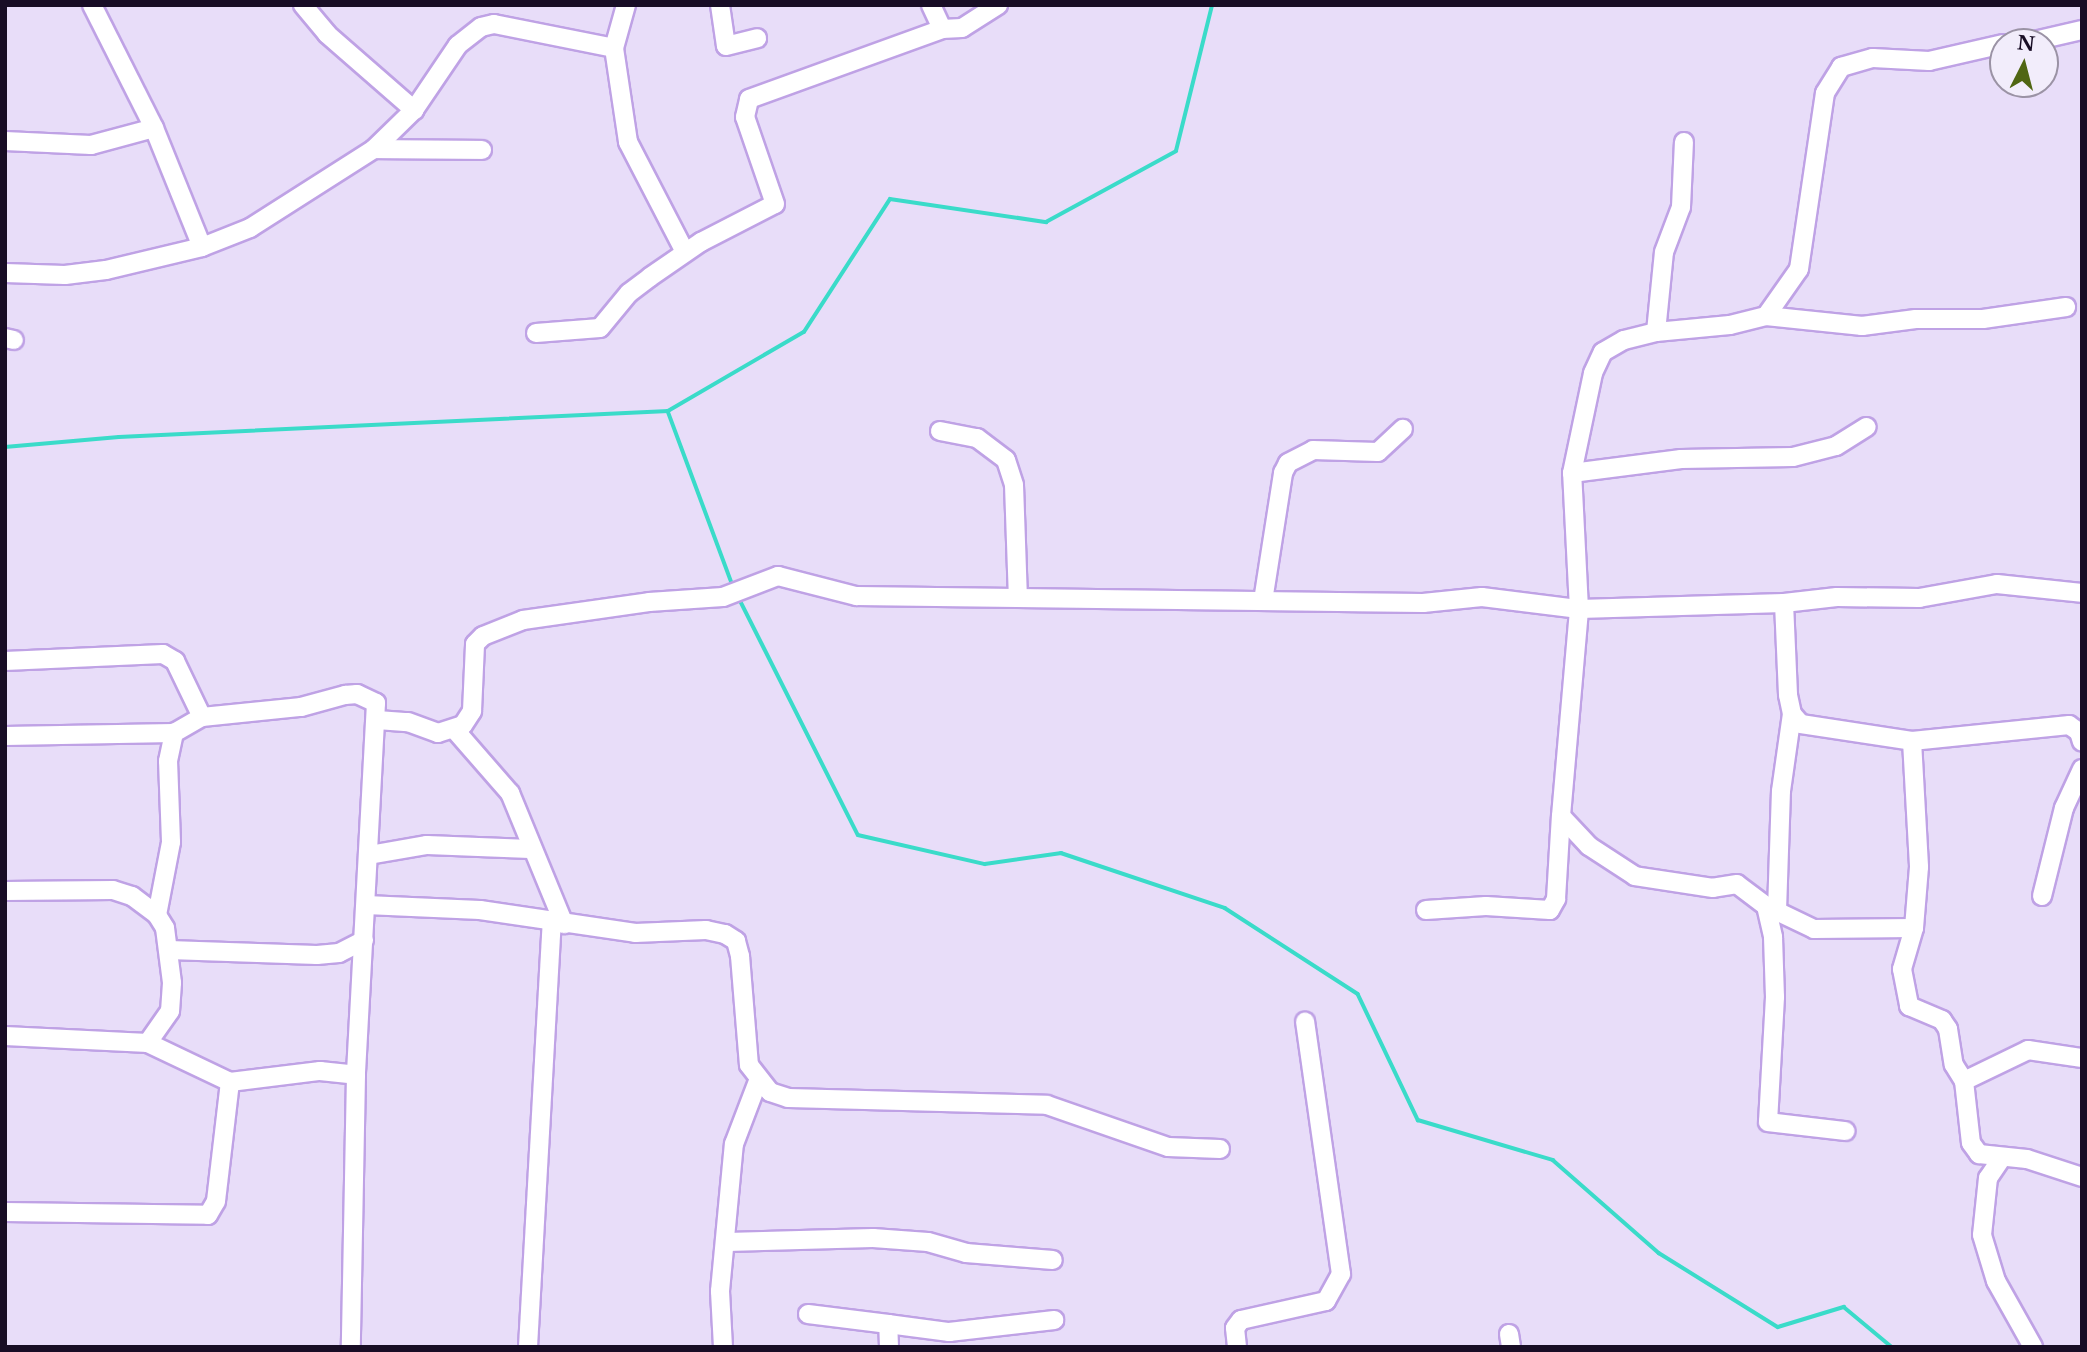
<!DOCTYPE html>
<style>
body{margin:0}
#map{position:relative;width:2087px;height:1352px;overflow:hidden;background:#e8ddf9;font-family:"Libre Baskerville",serif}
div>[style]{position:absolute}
.stream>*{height:3.5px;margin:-1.75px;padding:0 1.75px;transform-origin:1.75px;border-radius:1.75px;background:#3adbc9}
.roads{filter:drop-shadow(2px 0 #bfa2e5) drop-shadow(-2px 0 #bfa2e5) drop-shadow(0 2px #bfa2e5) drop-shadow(0 -2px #bfa2e5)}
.minor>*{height:18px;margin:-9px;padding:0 9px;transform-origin:9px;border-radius:9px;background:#fff}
span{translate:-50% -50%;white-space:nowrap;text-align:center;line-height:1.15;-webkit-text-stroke:7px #f2edfb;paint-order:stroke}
.frame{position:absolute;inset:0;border:7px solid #180d25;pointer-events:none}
.north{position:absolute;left:1989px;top:28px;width:70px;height:70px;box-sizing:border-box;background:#f2edfb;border:2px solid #9b93a5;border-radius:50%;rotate:6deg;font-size:19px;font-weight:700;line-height:28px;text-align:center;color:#180d25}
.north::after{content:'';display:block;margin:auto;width:24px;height:32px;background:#506613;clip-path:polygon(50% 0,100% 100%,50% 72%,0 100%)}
</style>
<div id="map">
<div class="stream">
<div style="left:668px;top:411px;width:187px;rotate:69.6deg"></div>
<div style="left:5px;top:447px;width:114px;rotate:-5deg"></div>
<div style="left:119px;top:437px;width:550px;rotate:-2.71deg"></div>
<div style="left:668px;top:411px;width:157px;rotate:-30.2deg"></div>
<div style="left:804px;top:332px;width:158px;rotate:-57.1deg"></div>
<div style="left:890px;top:199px;width:158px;rotate:8.4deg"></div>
<div style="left:1046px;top:222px;width:148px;rotate:-28.6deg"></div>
<div style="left:1176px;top:151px;width:150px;rotate:-76.1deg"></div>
<div style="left:738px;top:596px;width:267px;rotate:63.3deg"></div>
<div style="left:858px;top:835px;width:130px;rotate:12.9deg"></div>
<div style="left:985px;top:864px;width:77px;rotate:-8.2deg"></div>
<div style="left:1061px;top:853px;width:173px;rotate:18.5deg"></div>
<div style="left:1225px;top:908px;width:158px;rotate:32.9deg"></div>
<div style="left:1358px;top:994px;width:140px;rotate:64.5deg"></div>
<div style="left:1418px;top:1120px;width:141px;rotate:16.5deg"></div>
<div style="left:1553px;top:1160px;width:141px;rotate:41.3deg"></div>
<div style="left:1659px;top:1253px;width:140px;rotate:31.9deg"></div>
<div style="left:1778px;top:1327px;width:69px;rotate:-16.9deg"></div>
<div style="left:1844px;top:1307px;width:62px;rotate:39.8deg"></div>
</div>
<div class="roads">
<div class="minor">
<div style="left:92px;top:5px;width:138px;rotate:63.2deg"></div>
<div style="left:154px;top:128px;width:128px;rotate:68deg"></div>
<div style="left:303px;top:5px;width:38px;rotate:50deg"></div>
<div style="left:327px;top:34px;width:116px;rotate:41.1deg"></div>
<div style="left:720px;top:5px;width:41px;rotate:81.7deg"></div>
<div style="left:726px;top:46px;width:32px;rotate:-14deg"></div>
<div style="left:931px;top:5px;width:26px;rotate:65deg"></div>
<div style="left:2030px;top:42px;width:53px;rotate:-13deg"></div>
<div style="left:614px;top:48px;width:95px;rotate:81.5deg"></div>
<div style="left:628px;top:142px;width:124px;rotate:62.6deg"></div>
<div style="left:5px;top:141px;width:86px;rotate:2.7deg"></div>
<div style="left:91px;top:145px;width:65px;rotate:-15.1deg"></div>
<div style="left:374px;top:149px;width:108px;rotate:0.5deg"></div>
<div style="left:5px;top:273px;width:60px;rotate:1.9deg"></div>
<div style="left:65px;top:275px;width:41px;rotate:-7deg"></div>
<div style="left:106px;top:270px;width:99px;rotate:-13.5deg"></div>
<div style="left:202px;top:247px;width:52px;rotate:-21.6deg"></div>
<div style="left:250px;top:228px;width:147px;rotate:-32.5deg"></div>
<div style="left:374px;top:149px;width:56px;rotate:-44.3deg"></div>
<div style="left:414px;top:110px;width:78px;rotate:-55.9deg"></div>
<div style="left:458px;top:45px;width:29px;rotate:-38deg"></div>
<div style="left:481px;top:27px;width:13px;rotate:-13deg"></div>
<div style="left:494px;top:24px;width:122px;rotate:11.3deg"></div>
<div style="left:614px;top:48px;width:45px;rotate:-74.4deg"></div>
<div style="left:1766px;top:316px;width:97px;rotate:5.9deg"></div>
<div style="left:1862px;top:326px;width:54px;rotate:-7.4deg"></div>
<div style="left:1916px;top:319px;width:67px"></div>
<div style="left:1983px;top:319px;width:84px;rotate:-8.2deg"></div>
<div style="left:1656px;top:332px;width:80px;rotate:-84.3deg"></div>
<div style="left:1664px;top:252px;width:48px;rotate:-69.3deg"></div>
<div style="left:1681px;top:207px;width:65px;rotate:-87.4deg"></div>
<div style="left:536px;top:333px;width:64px;rotate:-4.5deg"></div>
<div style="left:600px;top:328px;width:45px;rotate:-50.4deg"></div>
<div style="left:629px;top:293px;width:26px;rotate:-37deg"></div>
<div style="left:650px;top:277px;width:62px;rotate:-34.5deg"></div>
<div style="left:701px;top:242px;width:83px;rotate:-27.2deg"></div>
<div style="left:775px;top:204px;width:92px;rotate:-109deg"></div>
<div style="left:745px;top:117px;width:18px;rotate:-77deg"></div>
<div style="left:749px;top:99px;width:205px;rotate:-19.9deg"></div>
<div style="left:942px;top:29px;width:20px;rotate:-3deg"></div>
<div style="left:962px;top:28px;width:43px;rotate:-32.6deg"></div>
<div style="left:5px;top:338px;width:9px;rotate:13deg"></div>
<div style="left:940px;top:431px;width:38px;rotate:11deg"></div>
<div style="left:977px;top:438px;width:36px;rotate:37deg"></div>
<div style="left:1006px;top:460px;width:26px;rotate:72deg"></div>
<div style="left:1014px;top:485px;width:113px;rotate:88deg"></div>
<div style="left:1572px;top:473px;width:110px;rotate:-7.3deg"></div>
<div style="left:1681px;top:459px;width:112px;rotate:-1deg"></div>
<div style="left:1793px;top:457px;width:44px;rotate:-14.3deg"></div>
<div style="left:1836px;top:446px;width:36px;rotate:-32deg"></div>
<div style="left:1263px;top:601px;width:130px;rotate:-81.1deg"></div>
<div style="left:1283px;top:473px;width:11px;rotate:-63deg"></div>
<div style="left:1288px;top:463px;width:28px;rotate:-27deg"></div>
<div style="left:1313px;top:450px;width:65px;rotate:1.8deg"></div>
<div style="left:1378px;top:452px;width:34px;rotate:-43deg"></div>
<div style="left:1784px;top:603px;width:92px;rotate:87.5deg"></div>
<div style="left:1788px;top:695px;width:19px;rotate:78deg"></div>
<div style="left:1792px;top:714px;width:13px;rotate:48deg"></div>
<div style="left:1801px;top:724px;width:112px;rotate:8.7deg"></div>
<div style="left:1912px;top:741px;width:158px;rotate:-5.8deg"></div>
<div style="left:2069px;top:725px;width:12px;rotate:35deg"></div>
<div style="left:2079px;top:732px;width:10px;rotate:73deg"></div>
<div style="left:5px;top:661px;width:158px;rotate:-2.5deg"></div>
<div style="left:163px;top:654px;width:14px;rotate:30deg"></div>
<div style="left:175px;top:661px;width:62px;rotate:64.3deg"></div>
<div style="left:377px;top:720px;width:31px;rotate:4deg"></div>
<div style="left:408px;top:722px;width:32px;rotate:20deg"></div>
<div style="left:438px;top:733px;width:26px;rotate:-18deg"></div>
<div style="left:463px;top:725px;width:17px;rotate:-57deg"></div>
<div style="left:472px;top:711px;width:67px;rotate:-87.4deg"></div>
<div style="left:475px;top:644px;width:11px;rotate:-45deg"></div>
<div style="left:483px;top:636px;width:43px;rotate:-21.8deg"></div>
<div style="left:523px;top:620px;width:127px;rotate:-8.1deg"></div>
<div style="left:649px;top:602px;width:74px;rotate:-3.9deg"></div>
<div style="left:723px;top:597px;width:59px;rotate:-20.9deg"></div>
<div style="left:778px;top:576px;width:81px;rotate:14.4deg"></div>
<div style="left:856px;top:596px;width:567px;rotate:0.71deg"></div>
<div style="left:1423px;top:603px;width:59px;rotate:-5.8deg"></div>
<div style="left:1482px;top:597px;width:98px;rotate:7.1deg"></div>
<div style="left:1579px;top:609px;width:205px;rotate:-1.7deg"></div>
<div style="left:1784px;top:603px;width:53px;rotate:-6.5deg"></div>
<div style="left:1837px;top:597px;width:82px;rotate:0.7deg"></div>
<div style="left:1919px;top:598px;width:79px;rotate:-10.2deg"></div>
<div style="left:1997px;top:584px;width:85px;rotate:6deg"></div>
<div style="left:455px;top:730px;width:84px;rotate:48.9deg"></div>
<div style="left:510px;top:793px;width:142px;rotate:67.6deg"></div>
<div style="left:5px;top:736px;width:169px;rotate:-1deg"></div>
<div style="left:174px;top:733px;width:32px;rotate:-30deg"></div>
<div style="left:202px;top:717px;width:100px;rotate:-5.8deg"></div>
<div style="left:301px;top:707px;width:46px;rotate:-15.3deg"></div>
<div style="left:345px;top:695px;width:12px;rotate:-5deg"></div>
<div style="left:357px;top:694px;width:21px;rotate:25deg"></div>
<div style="left:376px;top:703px;width:373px;rotate:93.1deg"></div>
<div style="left:356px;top:1075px;width:272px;rotate:91.1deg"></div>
<div style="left:1912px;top:741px;width:126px;rotate:86.8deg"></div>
<div style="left:1919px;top:867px;width:61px;rotate:94.7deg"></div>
<div style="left:1914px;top:928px;width:43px;rotate:106.3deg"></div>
<div style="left:1902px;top:969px;width:38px;rotate:79deg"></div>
<div style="left:1909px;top:1006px;width:36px;rotate:23deg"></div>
<div style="left:1942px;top:1020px;width:11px;rotate:56deg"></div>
<div style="left:1948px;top:1029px;width:36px;rotate:81deg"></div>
<div style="left:1954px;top:1065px;width:19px;rotate:58deg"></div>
<div style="left:1964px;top:1081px;width:62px;rotate:83.6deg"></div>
<div style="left:1971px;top:1143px;width:14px;rotate:54deg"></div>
<div style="left:1979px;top:1154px;width:48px;rotate:5.9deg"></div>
<div style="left:2027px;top:1159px;width:58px;rotate:18.1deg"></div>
<div style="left:369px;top:855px;width:59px;rotate:-9.8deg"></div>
<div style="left:427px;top:845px;width:103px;rotate:2.2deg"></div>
<div style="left:5px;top:891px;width:108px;rotate:-0.5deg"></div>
<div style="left:113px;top:890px;width:20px;rotate:18deg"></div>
<div style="left:132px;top:896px;width:31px;rotate:37deg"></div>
<div style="left:157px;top:915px;width:15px;rotate:58deg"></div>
<div style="left:165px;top:928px;width:55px;rotate:82.7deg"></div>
<div style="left:172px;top:983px;width:28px;rotate:94deg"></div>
<div style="left:170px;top:1011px;width:39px;rotate:125deg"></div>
<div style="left:2042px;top:896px;width:91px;rotate:-76deg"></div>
<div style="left:2064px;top:808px;width:43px;rotate:-65.2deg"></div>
<div style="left:366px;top:905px;width:114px;rotate:2.5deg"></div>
<div style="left:480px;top:910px;width:157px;rotate:8.4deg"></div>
<div style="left:635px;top:933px;width:71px;rotate:-2.4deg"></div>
<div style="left:706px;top:930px;width:19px;rotate:12deg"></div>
<div style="left:725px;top:934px;width:13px;rotate:32deg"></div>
<div style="left:736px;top:941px;width:16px;rotate:75deg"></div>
<div style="left:740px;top:956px;width:109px;rotate:85.3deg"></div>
<div style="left:749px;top:1065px;width:34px;rotate:52deg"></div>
<div style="left:770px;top:1092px;width:19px;rotate:18deg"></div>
<div style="left:788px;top:1098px;width:259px;rotate:1.5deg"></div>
<div style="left:1047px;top:1105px;width:128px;rotate:19.1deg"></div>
<div style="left:1168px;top:1147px;width:52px;rotate:2.2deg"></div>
<div style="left:1766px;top:906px;width:32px;rotate:77deg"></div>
<div style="left:1773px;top:937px;width:60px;rotate:88.1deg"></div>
<div style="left:1775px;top:997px;width:125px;rotate:93.2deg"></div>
<div style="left:1768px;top:1122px;width:78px;rotate:6.7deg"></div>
<div style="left:1426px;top:910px;width:60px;rotate:-3.8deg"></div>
<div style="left:1486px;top:906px;width:64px;rotate:3.6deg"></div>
<div style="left:1550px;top:910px;width:13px;rotate:-61deg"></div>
<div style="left:1556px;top:899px;width:83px;rotate:-86.6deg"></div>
<div style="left:1777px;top:911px;width:120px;rotate:-88.1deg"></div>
<div style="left:1781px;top:791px;width:78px;rotate:-81.9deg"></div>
<div style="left:157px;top:915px;width:74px;rotate:-79.1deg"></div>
<div style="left:171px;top:842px;width:81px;rotate:-92.1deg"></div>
<div style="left:168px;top:761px;width:29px;rotate:-78deg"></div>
<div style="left:1914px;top:928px;width:100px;rotate:179.4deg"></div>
<div style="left:1814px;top:929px;width:53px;rotate:-154.4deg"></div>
<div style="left:1766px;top:906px;width:36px;rotate:-143deg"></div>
<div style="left:1737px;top:884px;width:24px;rotate:171deg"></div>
<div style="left:1713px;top:888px;width:79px;rotate:-171.3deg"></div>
<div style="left:1635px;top:876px;width:55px;rotate:-146.9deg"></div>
<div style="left:1589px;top:846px;width:41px;rotate:-133deg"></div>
<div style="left:1561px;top:816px;width:208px;rotate:-85deg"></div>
<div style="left:1579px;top:609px;width:136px;rotate:-92.9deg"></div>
<div style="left:1572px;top:473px;width:102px;rotate:-78.1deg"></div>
<div style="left:1593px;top:373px;width:23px;rotate:-65deg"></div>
<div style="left:1603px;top:352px;width:24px;rotate:-30deg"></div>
<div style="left:1624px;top:340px;width:33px;rotate:-14deg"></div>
<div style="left:1656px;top:332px;width:74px;rotate:-5.4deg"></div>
<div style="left:1730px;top:325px;width:37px;rotate:-14deg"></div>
<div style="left:1766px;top:316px;width:57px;rotate:-54.9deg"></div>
<div style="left:1799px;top:269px;width:178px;rotate:-81.6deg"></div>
<div style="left:1825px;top:93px;width:31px;rotate:-58deg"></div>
<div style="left:1841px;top:67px;width:33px;rotate:-16deg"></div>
<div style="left:1873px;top:58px;width:56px;rotate:3.1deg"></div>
<div style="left:1929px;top:61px;width:76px;rotate:-12.9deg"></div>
<div style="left:169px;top:950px;width:148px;rotate:1.9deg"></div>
<div style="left:317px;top:955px;width:22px;rotate:-5deg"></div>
<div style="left:339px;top:953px;width:28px;rotate:-27deg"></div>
<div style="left:5px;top:1036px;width:143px;rotate:2.8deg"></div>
<div style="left:148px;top:1043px;width:91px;rotate:25.4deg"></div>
<div style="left:230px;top:1082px;width:91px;rotate:-7deg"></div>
<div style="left:320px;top:1071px;width:36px;rotate:6deg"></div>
<div style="left:1964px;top:1081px;width:71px;rotate:-25.8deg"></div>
<div style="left:2028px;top:1050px;width:55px;rotate:8.4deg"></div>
<div style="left:2001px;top:1159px;width:23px;rotate:124deg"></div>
<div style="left:1988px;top:1178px;width:57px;rotate:96deg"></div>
<div style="left:1982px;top:1235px;width:48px;rotate:73.1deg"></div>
<div style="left:1996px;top:1281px;width:76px;rotate:60.7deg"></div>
<div style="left:5px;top:1212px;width:203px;rotate:0.8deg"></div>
<div style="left:208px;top:1215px;width:16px;rotate:-60deg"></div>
<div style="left:216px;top:1201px;width:120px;rotate:-83.3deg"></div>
<div style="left:727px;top:1242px;width:146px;rotate:-1.6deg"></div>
<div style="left:873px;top:1238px;width:55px;rotate:4.2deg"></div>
<div style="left:928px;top:1242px;width:40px;rotate:16deg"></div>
<div style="left:966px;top:1253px;width:87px;rotate:4.6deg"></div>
<div style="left:808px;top:1314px;width:81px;rotate:7.1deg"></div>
<div style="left:1509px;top:1334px;width:13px;rotate:81deg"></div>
<div style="left:528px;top:1347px;width:426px;rotate:-86.8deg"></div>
<div style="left:723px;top:1347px;width:56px;rotate:-93.1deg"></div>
<div style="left:720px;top:1291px;width:148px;rotate:-84.6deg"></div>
<div style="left:734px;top:1144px;width:67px;rotate:-69.1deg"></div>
<div style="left:889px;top:1347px;width:23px;rotate:-92deg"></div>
<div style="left:888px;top:1324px;width:62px;rotate:7.5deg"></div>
<div style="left:949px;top:1332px;width:106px;rotate:-6.5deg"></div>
<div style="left:1237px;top:1347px;width:19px;rotate:-96deg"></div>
<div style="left:1235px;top:1328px;width:10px;rotate:-53deg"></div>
<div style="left:1241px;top:1320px;width:87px;rotate:-12.6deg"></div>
<div style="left:1326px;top:1301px;width:31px;rotate:-61deg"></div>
<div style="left:1341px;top:1274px;width:255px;rotate:-98.1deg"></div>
</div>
</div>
<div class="frame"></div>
<div class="north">N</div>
</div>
